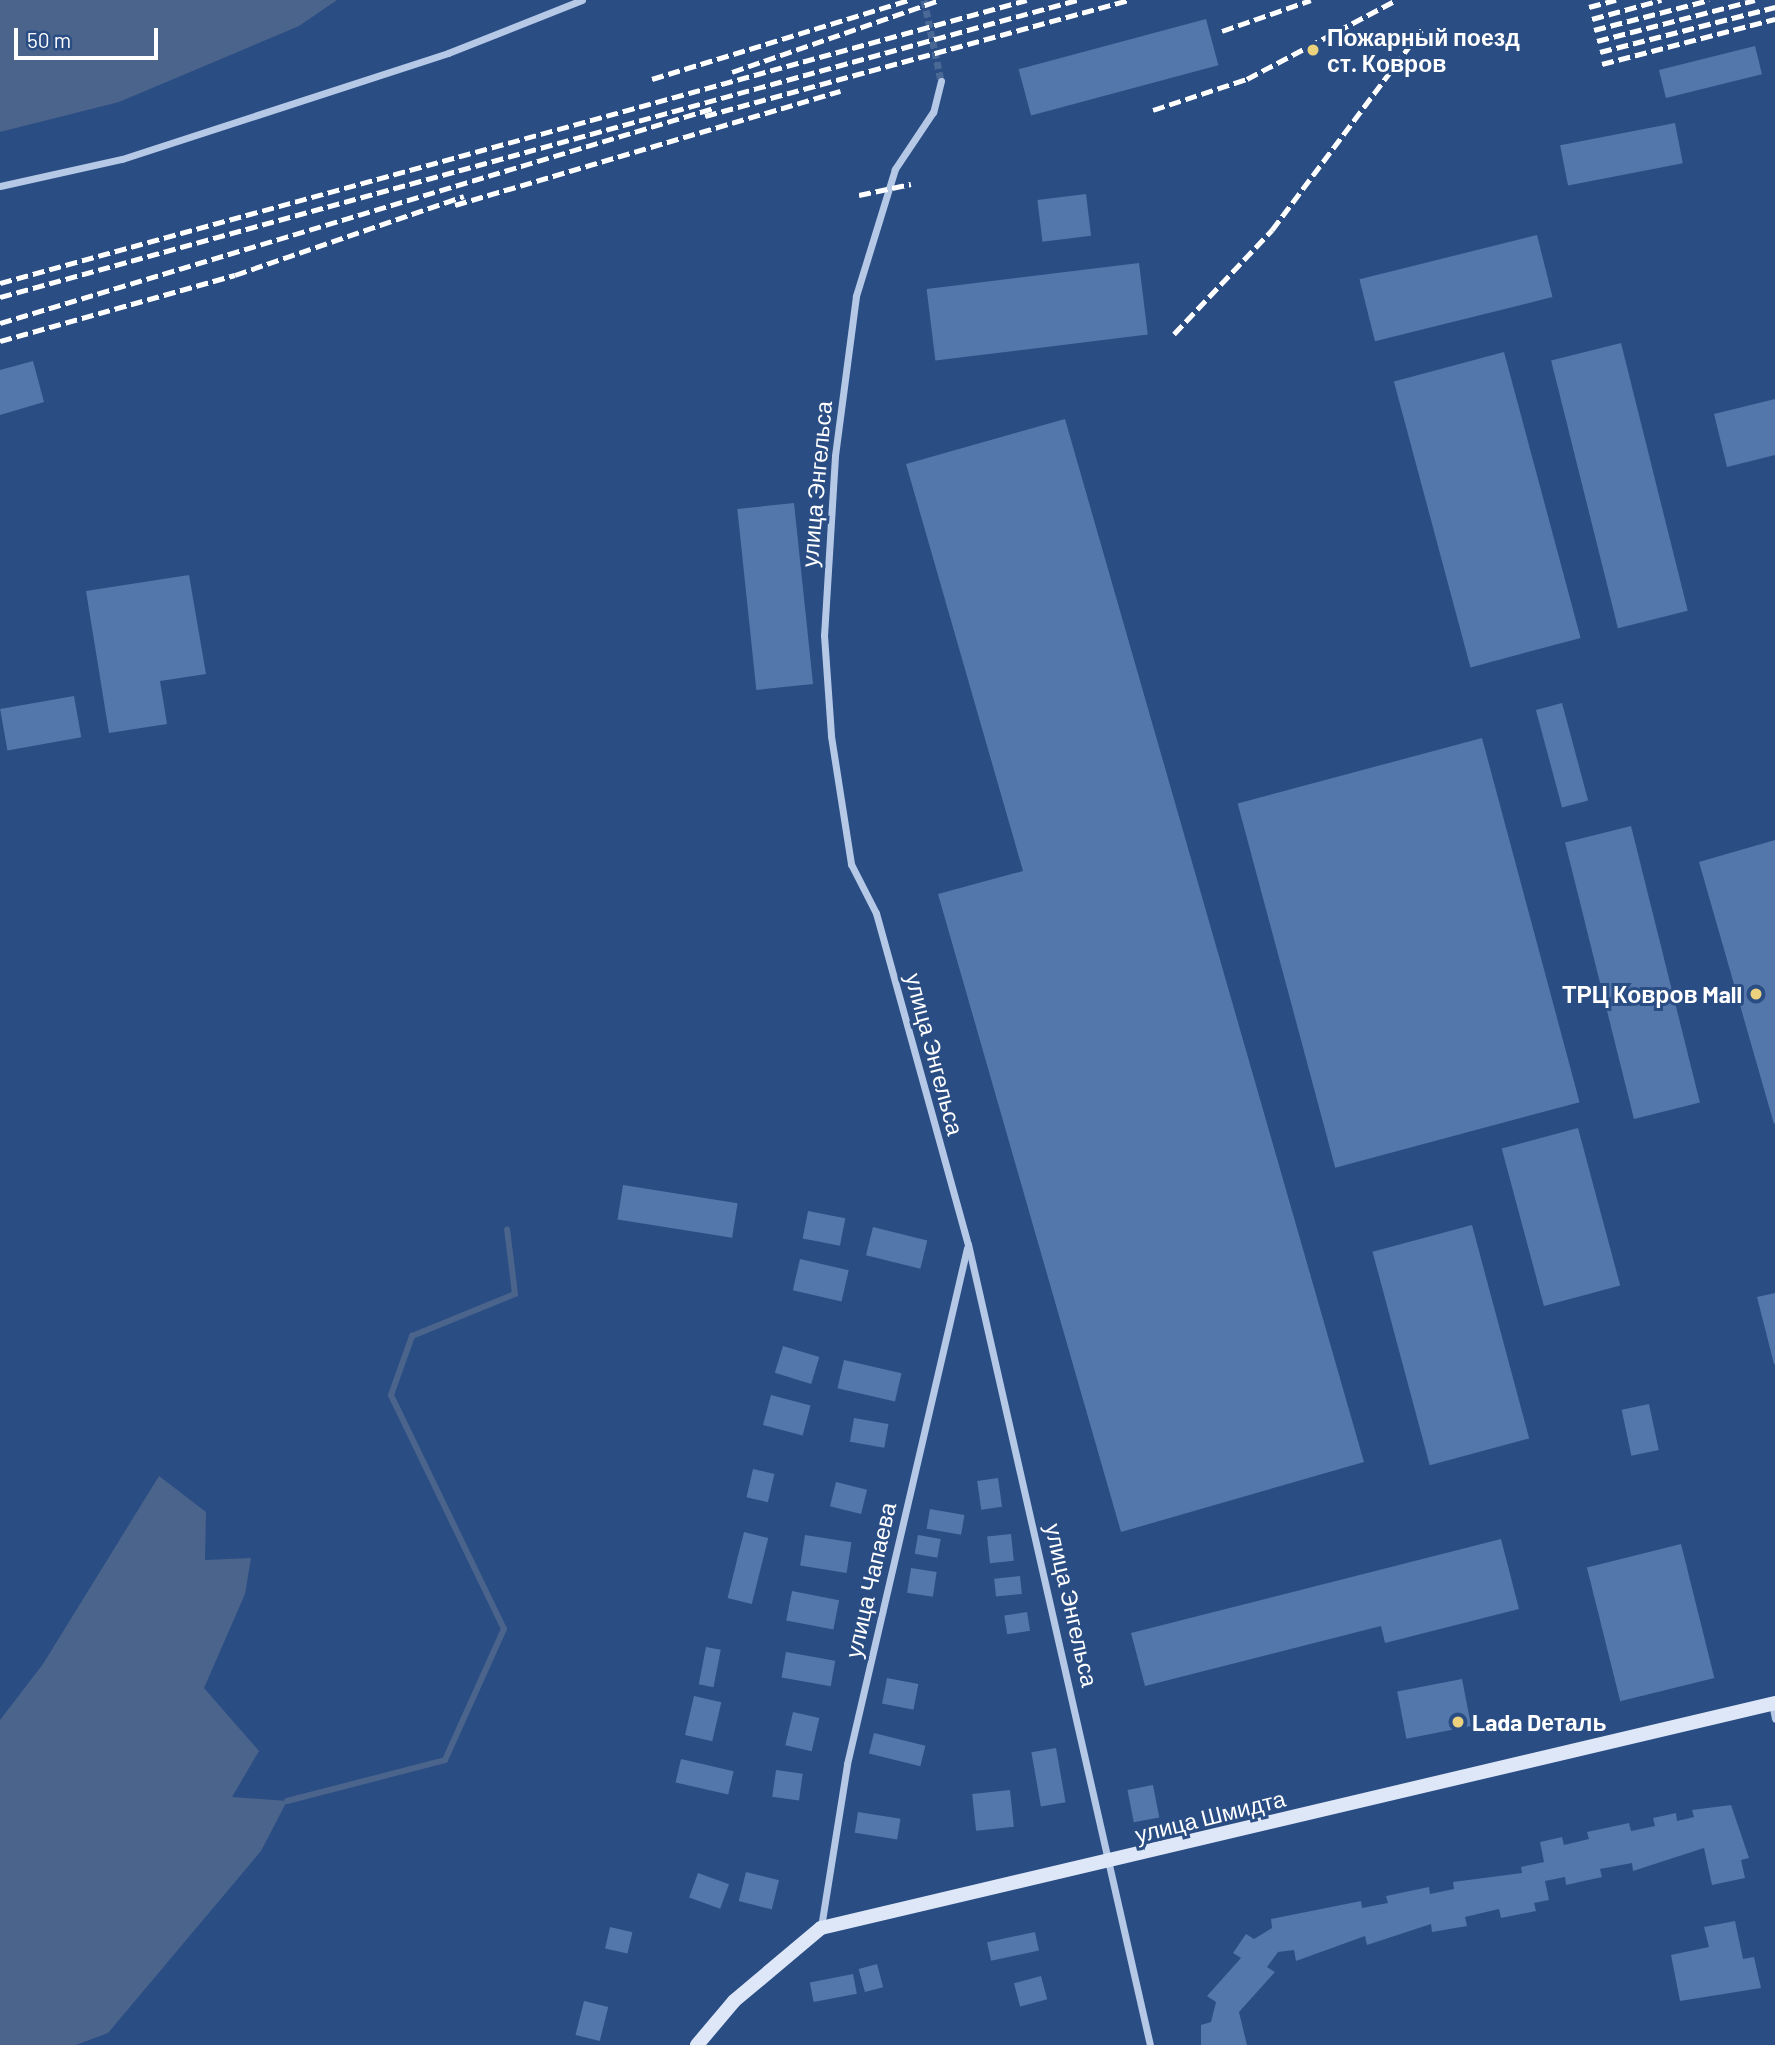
<!DOCTYPE html>
<meta charset="utf-8">
<style>
body{margin:0}
#map{position:relative;width:1775px;height:2045px;overflow:hidden;background:#2a4d84;font-family:Barlow,sans-serif}
div>[style]{position:absolute}
.water>*{inset:0;background:#4b648b}
.stream>*{height:6px;margin:-3px;padding:0 3px;transform-origin:3px;border-radius:3px;background:#4b648b}
.building>*{inset:0;background:#5376ab;transform-origin:0 0}
.street-tunnel>*{height:7px;margin-top:-3.5px;transform-origin:0;background:repeating-linear-gradient(90deg,#4a6896 0 7px,transparent 0 10.5px)}
.street>*{height:7px;margin:-3.5px;padding:0 3.5px;transform-origin:3.5px;border-radius:3.5px;background:#b5c9e7}
.secondary>*{height:14px;margin:-7px;padding:0 7px;transform-origin:7px;border-radius:7px;background:#dee7f7}
.rail>*{height:5px;margin-top:-2.5px;transform-origin:0;background:repeating-linear-gradient(90deg,#fff 0 12px,transparent 0 17px)}
.dots>*{width:19px;height:19px;translate:-50% -50%;box-sizing:border-box;border:4px solid #2a4d84;border-radius:50%}
span{translate:-50% -50%;white-space:nowrap;text-align:center;line-height:1.15;-webkit-text-stroke:6px #2a4d84;paint-order:stroke}
.poi-label{font-size:23px;color:#fff;font-weight:700}
.left{translate:0 -50%;text-align:left}
.right{translate:-100% -50%;text-align:right}
.street-label{font-size:23px;color:#fff}
.scale{position:absolute;left:14px;top:28px;width:144px;height:32px;box-sizing:border-box;border:4px solid #fff;border-top:0;padding-left:9px;font-size:21px;line-height:24px;white-space:nowrap;color:#fff;-webkit-text-stroke:5px #2a4d84;paint-order:stroke}
</style>
<div id="map">
<div class="water">
<div style="clip-path:polygon(0 0,337px 0,299px 26px,119px 102px,0 132px)"></div>
<div style="clip-path:polygon(159px 1476px,206px 1512px,205px 1560px,251px 1558px,245px 1594px,204px 1688px,259px 1751px,232px 1797px,287px 1801px,261px 1851px,108px 2033px,76px 2045px,0 2045px,0 1720px,43px 1664px)"></div>
</div>
<div class="stream">
<div style="left:287px;top:1801px;width:163px;rotate:-14.5deg"></div>
<div style="left:445px;top:1760px;width:144px;rotate:-65.8deg"></div>
<div style="left:504px;top:1629px;width:260px;rotate:-115.8deg"></div>
<div style="left:391px;top:1395px;width:63px;rotate:-70.4deg"></div>
<div style="left:412px;top:1336px;width:111px;rotate:-22.2deg"></div>
<div style="left:515px;top:1294px;width:65px;rotate:-97deg"></div>
</div>
<div class="building">
<div style="left:1206px;top:19px;width:48px;height:194px;rotate:75deg"></div>
<div style="left:1755px;top:46px;width:29px;height:99px;rotate:76deg"></div>
<div style="left:1675px;top:123px;width:41px;height:117px;rotate:79deg"></div>
<div style="left:1086px;top:194px;width:42px;height:49px;rotate:83deg"></div>
<div style="left:1537px;top:235px;width:64px;height:183px;rotate:76deg"></div>
<div style="left:1139px;top:263px;width:72px;height:214px;rotate:83deg"></div>
<div style="left:1621px;top:343px;width:276px;height:72px;rotate:76deg"></div>
<div style="left:1504px;top:352px;width:296px;height:114px;rotate:75deg"></div>
<div style="clip-path:polygon(33px 361px,44px 402px,0 415px,0 370px)"></div>
<div style="clip-path:polygon(1775px 399px,1775px 455px,1727px 467px,1714px 414px)"></div>
<div style="clip-path:polygon(1065px 419px,1364px 1462px,1121px 1532px,938px 894px,1023px 871px,906px 464px)"></div>
<div style="left:794px;top:503px;width:182px;height:57px;rotate:84deg"></div>
<div style="clip-path:polygon(189px 575px,206px 674px,160px 681px,167px 724px,109px 733px,86px 591px)"></div>
<div style="left:74px;top:696px;width:42px;height:75px;rotate:80deg"></div>
<div style="left:1562px;top:703px;width:101px;height:27px;rotate:75deg"></div>
<div style="left:1482px;top:738px;width:377px;height:253px;rotate:75deg"></div>
<div style="left:1631px;top:826px;width:285px;height:68px;rotate:76deg"></div>
<div style="clip-path:polygon(1775px 840px,1775px 1123px,1774px 1124px,1699px 862px)"></div>
<div style="left:1578px;top:1128px;width:163px;height:79px;rotate:75deg"></div>
<div style="left:623px;top:1185px;width:116px;height:35px;rotate:9deg"></div>
<div style="left:808px;top:1211px;width:38px;height:28px;rotate:11deg"></div>
<div style="left:1472px;top:1225px;width:221px;height:103px;rotate:75deg"></div>
<div style="left:873px;top:1227px;width:56px;height:29px;rotate:14deg"></div>
<div style="left:800px;top:1259px;width:50px;height:32px;rotate:13deg"></div>
<div style="clip-path:polygon(1775px 1293px,1775px 1364px,1774px 1364px,1757px 1297px)"></div>
<div style="left:783px;top:1346px;width:38px;height:28px;rotate:17deg"></div>
<div style="left:844px;top:1360px;width:59px;height:29px;rotate:13deg"></div>
<div style="left:771px;top:1395px;width:41px;height:31px;rotate:15deg"></div>
<div style="left:1649px;top:1404px;width:47px;height:28px;rotate:78deg"></div>
<div style="left:854px;top:1418px;width:35px;height:24px;rotate:10deg"></div>
<div style="left:753px;top:1469px;width:22px;height:29px;rotate:13deg"></div>
<div style="left:998px;top:1478px;width:29px;height:21px;rotate:82deg"></div>
<div style="left:836px;top:1482px;width:32px;height:25px;rotate:14deg"></div>
<div style="left:930px;top:1509px;width:35px;height:20px;rotate:10deg"></div>
<div style="left:744px;top:1532px;width:25px;height:68px;rotate:14deg"></div>
<div style="left:1011px;top:1534px;width:27px;height:24px;rotate:84deg"></div>
<div style="left:805px;top:1535px;width:47px;height:31px;rotate:9deg"></div>
<div style="left:918px;top:1535px;width:23px;height:19px;rotate:10deg"></div>
<div style="clip-path:polygon(1501px 1539px,1519px 1609px,1385px 1643px,1381px 1626px,1145px 1686px,1131px 1633px)"></div>
<div style="left:1681px;top:1544px;width:138px;height:97px;rotate:76deg"></div>
<div style="left:911px;top:1568px;width:26px;height:25px;rotate:9deg"></div>
<div style="left:1020px;top:1576px;width:18px;height:26px;rotate:84deg"></div>
<div style="left:792px;top:1591px;width:48px;height:30px;rotate:11deg"></div>
<div style="left:1027px;top:1612px;width:19px;height:23px;rotate:81deg"></div>
<div style="left:706px;top:1647px;width:15px;height:38px;rotate:11deg"></div>
<div style="left:786px;top:1652px;width:50px;height:26px;rotate:10deg"></div>
<div style="left:887px;top:1678px;width:32px;height:26px;rotate:11deg"></div>
<div style="left:1462px;top:1679px;width:48px;height:66px;rotate:79deg"></div>
<div style="left:694px;top:1696px;width:28px;height:40px;rotate:13deg"></div>
<div style="left:793px;top:1712px;width:27px;height:34px;rotate:13deg"></div>
<div style="left:874px;top:1733px;width:53px;height:21px;rotate:14deg"></div>
<div style="left:1056px;top:1748px;width:55px;height:25px;rotate:80deg"></div>
<div style="left:681px;top:1759px;width:54px;height:24px;rotate:13deg"></div>
<div style="left:776px;top:1770px;width:27px;height:27px;rotate:8deg"></div>
<div style="left:1153px;top:1785px;width:33px;height:26px;rotate:79deg"></div>
<div style="left:1010px;top:1790px;width:37px;height:38px;rotate:84deg"></div>
<div style="clip-path:polygon(1731px 1805px,1749px 1858px,1741px 1860px,1745px 1878px,1712px 1885px,1704px 1848px,1633px 1871px,1632px 1863px,1600px 1869px,1602px 1877px,1566px 1885px,1565px 1877px,1545px 1881px,1549px 1900px,1534px 1903px,1536px 1911px,1501px 1918px,1499px 1909px,1465px 1917px,1467px 1926px,1432px 1932px,1431px 1924px,1367px 1945px,1365px 1936px,1296px 1961px,1294px 1950px,1278px 1952px,1267px 1967px,1275px 1972px,1239px 2012px,1247px 2045px,1201px 2045px,1201px 2025px,1211px 2022px,1216px 2002px,1207px 1996px,1241px 1958px,1233px 1953px,1246px 1934px,1254px 1939px,1272px 1928px,1271px 1919px,1361px 1901px,1362px 1908px,1388px 1903px,1386px 1896px,1429px 1887px,1430px 1894px,1454px 1889px,1453px 1882px,1522px 1873px,1521px 1867px,1544px 1862px,1540px 1842px,1562px 1837px,1564px 1845px,1589px 1839px,1587px 1832px,1629px 1823px,1631px 1831px,1655px 1826px,1653px 1818px,1676px 1813px,1677px 1821px,1694px 1817px,1692px 1810px)"></div>
<div style="left:858px;top:1812px;width:43px;height:21px;rotate:9deg"></div>
<div style="left:746px;top:1872px;width:34px;height:30px;rotate:14deg"></div>
<div style="left:698px;top:1873px;width:33px;height:26px;rotate:20deg"></div>
<div style="clip-path:polygon(1735px 1921px,1743px 1959px,1754px 1957px,1761px 1988px,1680px 2001px,1671px 1955px,1709px 1947px,1704px 1927px)"></div>
<div style="left:610px;top:1927px;width:23px;height:22px;rotate:13deg"></div>
<div style="left:1035px;top:1932px;width:19px;height:49px;rotate:78deg"></div>
<div style="left:877px;top:1964px;width:24px;height:19px;rotate:75deg"></div>
<div style="left:853px;top:1974px;width:20px;height:44px;rotate:79deg"></div>
<div style="left:1041px;top:1976px;width:24px;height:28px;rotate:75deg"></div>
<div style="left:584px;top:2001px;width:25px;height:35px;rotate:14deg"></div>
</div>
<div class="street-tunnel">
<div style="left:924px;top:0;width:83px;rotate:78.1deg"></div>
</div>
<div class="street">
<div style="left:941px;top:81px;width:32px;rotate:104deg"></div>
<div style="left:933px;top:112px;width:69px;rotate:123.7deg"></div>
<div style="left:895px;top:169px;width:133px;rotate:107.1deg"></div>
<div style="left:856px;top:296px;width:161px;rotate:97.5deg"></div>
<div style="left:835px;top:456px;width:179px;rotate:93.5deg"></div>
<div style="left:824px;top:635px;width:101px;rotate:86deg"></div>
<div style="left:831px;top:736px;width:130px;rotate:81.1deg"></div>
<div style="left:851px;top:864px;width:55px;rotate:63deg"></div>
<div style="left:876px;top:913px;width:344px;rotate:74.5deg"></div>
<div style="left:968px;top:1244px;width:821px;rotate:77.2deg"></div>
<div style="left:0;top:186px;width:125px;rotate:-12.5deg"></div>
<div style="left:122px;top:159px;width:343px;rotate:-18deg"></div>
<div style="left:448px;top:53px;width:144px;rotate:-21.6deg"></div>
<div style="left:1772px;top:1703px;width:16px;rotate:79deg"></div>
<div style="left:821px;top:1927px;width:165px;rotate:-80.9deg"></div>
<div style="left:847px;top:1764px;width:530px;rotate:-76.91deg"></div>
</div>
<div class="secondary">
<div style="left:697px;top:2045px;width:57px;rotate:-49.9deg"></div>
<div style="left:734px;top:2001px;width:114px;rotate:-40deg"></div>
<div style="left:821px;top:1928px;width:980px;rotate:-13.27deg"></div>
</div>
<div class="rail">
<div style="left:1589px;top:7px;width:28px;rotate:-15deg"></div>
<div style="left:1592px;top:19px;width:72px;rotate:-15.4deg"></div>
<div style="left:1594px;top:30px;width:119px;rotate:-14.6deg"></div>
<div style="left:1222px;top:31px;width:94px;rotate:-19.2deg"></div>
<div style="left:1597px;top:41px;width:163px;rotate:-14.5deg"></div>
<div style="left:1600px;top:52px;width:181px;rotate:-14.4deg"></div>
<div style="left:1602px;top:64px;width:179px;rotate:-14.6deg"></div>
<div style="left:732px;top:72px;width:220px;rotate:-19.1deg"></div>
<div style="left:652px;top:79px;width:268px;rotate:-17.1deg"></div>
<div style="left:1153px;top:110px;width:99px;rotate:-18.3deg"></div>
<div style="left:1247px;top:79px;width:169px;rotate:-27.9deg"></div>
<div style="left:705px;top:116px;width:440px;rotate:-15.3deg"></div>
<div style="left:859px;top:195px;width:53px;rotate:-11.9deg"></div>
<div style="left:455px;top:205px;width:402px;rotate:-16.5deg"></div>
<div style="left:0;top:283px;width:1065px;rotate:-15.41deg"></div>
<div style="left:0;top:297px;width:1117px;rotate:-15.42deg"></div>
<div style="left:0;top:323px;width:746px;rotate:-16.76deg"></div>
<div style="left:1174px;top:334px;width:143px;rotate:-46.7deg"></div>
<div style="left:1272px;top:230px;width:254px;rotate:-53.2deg"></div>
<div style="left:0;top:341px;width:244px;rotate:-15.7deg"></div>
<div style="left:235px;top:275px;width:242px;rotate:-19deg"></div>
</div>
<div class="dots">
<div style="left:1313px;top:50px;background:#edd27d"></div>
<div style="left:1756px;top:994px;background:#edd27d"></div>
<div style="left:1458px;top:1722px;background:#edd27d"></div>
</div>
<div class="poi-label">
<span class="left" style="left:1327px;top:50px">Пожарный поезд<br>ст. Ковров</span>
<span class="right" style="left:1742px;top:994px">ТРЦ Ковров Mall</span>
<span class="left" style="left:1472px;top:1722px">Lada Dеталь</span>
</div>
<div class="street-label">
<span style="left:816px;top:484px;rotate:-85deg">улица Энгельса</span>
<span style="left:935px;top:1054px;rotate:75deg">улица Энгельса</span>
<span style="left:870px;top:1580px;rotate:-77deg">улица Чапаева</span>
<span style="left:1072px;top:1605px;rotate:77deg">улица Энгельса</span>
<span style="left:1210px;top:1816px;rotate:-14deg">улица Шмидта</span>
</div>
<div class="scale">50 m</div>
</div>
